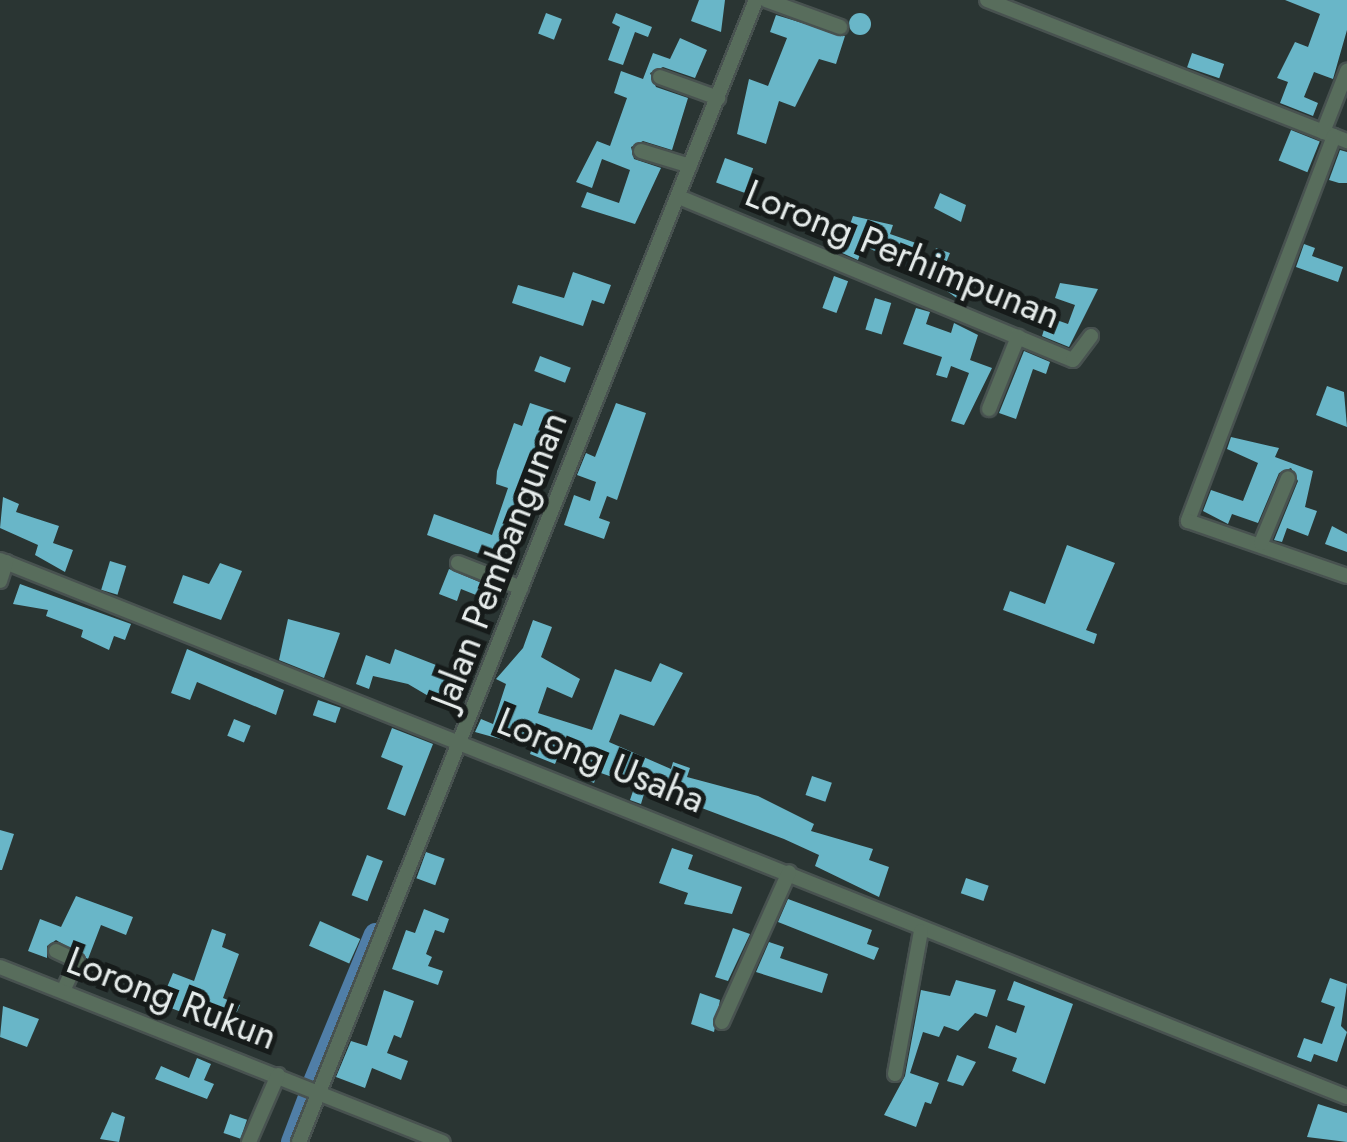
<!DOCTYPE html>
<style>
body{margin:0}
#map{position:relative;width:1347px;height:1142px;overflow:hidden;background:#2a3533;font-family:Jost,sans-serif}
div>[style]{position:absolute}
.river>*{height:22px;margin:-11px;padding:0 11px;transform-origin:11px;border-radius:11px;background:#507ea7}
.building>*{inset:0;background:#69b6c8;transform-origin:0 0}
.round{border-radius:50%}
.roads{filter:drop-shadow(2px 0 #485250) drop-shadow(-2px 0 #485250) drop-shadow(0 2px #485250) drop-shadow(0 -2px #485250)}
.street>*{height:14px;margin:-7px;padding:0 7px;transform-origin:7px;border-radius:7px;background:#586d5c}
span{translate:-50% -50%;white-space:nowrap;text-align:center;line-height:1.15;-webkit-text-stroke:10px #161b1a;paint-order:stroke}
.street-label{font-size:38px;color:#e5ebea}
</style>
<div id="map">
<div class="river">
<div style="left:314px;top:1082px;width:160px;rotate:-67.6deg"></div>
<div style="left:292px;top:1142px;width:48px;rotate:-69.3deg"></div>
</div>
<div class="building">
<div style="clip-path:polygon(699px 0,725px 0,721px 32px,691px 21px)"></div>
<div style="clip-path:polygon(1285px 0,1347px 0,1347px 30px,1333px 79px,1314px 72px,1304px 97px,1318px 103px,1313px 116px,1280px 103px,1288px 82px,1277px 78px,1295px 42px,1308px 47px,1320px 14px)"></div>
<div style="left:546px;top:13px;width:17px;height:22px;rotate:21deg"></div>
<div style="clip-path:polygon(616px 13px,652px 27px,648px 37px,635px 32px,623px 65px,608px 60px,620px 27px,612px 23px)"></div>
<div class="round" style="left:849px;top:13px;width:22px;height:22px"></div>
<div style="clip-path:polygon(776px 15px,845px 36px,836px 64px,819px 59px,795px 107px,779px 101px,766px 144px,737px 134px,749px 79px,768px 86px,787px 38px,770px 32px)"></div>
<div style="clip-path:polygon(680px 38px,707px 50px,695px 78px,663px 67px,650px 73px,656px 87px,688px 98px,672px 150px,643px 141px,631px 147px,634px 159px,661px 168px,635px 224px,581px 207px,587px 192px,619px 203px,630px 170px,602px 159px,592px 188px,576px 182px,597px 141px,610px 146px,627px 98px,614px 93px,621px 71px,643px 79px,653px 53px,670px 59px)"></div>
<div style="left:1192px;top:53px;width:34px;height:15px;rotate:19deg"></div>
<div style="left:1291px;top:130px;width:31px;height:33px;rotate:22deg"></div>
<div style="clip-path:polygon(1340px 150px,1347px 152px,1347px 183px,1339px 183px,1329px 180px)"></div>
<div style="left:725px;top:158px;width:30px;height:26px;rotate:20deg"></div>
<div style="clip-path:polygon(940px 193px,966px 205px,961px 222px,934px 208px)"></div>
<div style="clip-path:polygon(853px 216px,893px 225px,890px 234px,916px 243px,908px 268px,863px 245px,858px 260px,840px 252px)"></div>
<div style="clip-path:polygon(1304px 244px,1315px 248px,1312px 256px,1343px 267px,1338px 282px,1296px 267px)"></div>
<div style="clip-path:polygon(936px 248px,950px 253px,944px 268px,973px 281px,965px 304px,926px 276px)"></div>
<div style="clip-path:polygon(573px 272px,611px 285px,604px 304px,592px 300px,583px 326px,512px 303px,518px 285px,564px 298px)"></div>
<div style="left:834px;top:276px;width:15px;height:34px;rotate:20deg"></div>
<div style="clip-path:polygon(1060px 283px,1098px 289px,1069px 347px,1042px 336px,1048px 317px,1068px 324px,1075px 305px,1055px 298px)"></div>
<div style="left:875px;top:298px;width:17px;height:33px;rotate:17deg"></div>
<div style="clip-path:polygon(916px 308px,930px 312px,926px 324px,951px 333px,954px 323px,978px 335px,970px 360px,992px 368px,964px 425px,951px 421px,969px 373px,951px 366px,947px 378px,936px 375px,942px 357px,903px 344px)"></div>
<div style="clip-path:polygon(1024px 351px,1050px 362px,1046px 374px,1033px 369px,1016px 419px,999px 413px)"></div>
<div style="left:540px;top:356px;width:33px;height:16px;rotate:21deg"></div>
<div style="clip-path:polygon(1327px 386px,1344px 392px,1347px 427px,1316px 415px)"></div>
<div style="clip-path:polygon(530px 403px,554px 411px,544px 440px,560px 445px,554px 462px,536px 456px,518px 528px,499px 561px,427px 535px,434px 514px,492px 535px,508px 488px,496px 484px,497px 471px,514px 423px,522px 426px)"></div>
<div style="clip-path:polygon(616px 403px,646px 413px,617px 500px,607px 496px,599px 518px,610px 522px,604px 539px,564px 525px,574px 495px,590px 501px,596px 482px,577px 475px,586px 453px,595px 457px)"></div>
<div style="clip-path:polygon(1231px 437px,1279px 448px,1275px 457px,1313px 471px,1305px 507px,1317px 511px,1308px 536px,1287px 528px,1282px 542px,1274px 540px,1298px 481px,1291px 468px,1279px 473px,1258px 523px,1232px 514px,1228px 524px,1203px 511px,1211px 490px,1243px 501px,1258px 463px,1227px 449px)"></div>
<div style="clip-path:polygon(3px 497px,19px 504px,16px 512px,59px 526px,53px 543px,73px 550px,65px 572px,35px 555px,38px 545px,0 528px)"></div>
<div style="clip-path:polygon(1332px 526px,1347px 534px,1347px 552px,1325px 544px)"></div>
<div style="clip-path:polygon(1067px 545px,1115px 563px,1086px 630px,1097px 634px,1094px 644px,1003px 610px,1010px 591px,1045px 604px)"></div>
<div style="left:110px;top:561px;width:17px;height:30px;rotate:17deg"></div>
<div style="clip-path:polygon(220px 563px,242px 571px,221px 620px,173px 603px,183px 575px,209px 584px)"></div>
<div style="clip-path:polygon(449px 569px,498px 590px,496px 596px,478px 589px,476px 595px,461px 589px,457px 601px,439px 594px)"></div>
<div style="clip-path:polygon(20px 584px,131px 624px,125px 640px,114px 636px,109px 650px,81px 637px,83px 630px,46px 616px,48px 610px,13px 604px)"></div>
<div style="clip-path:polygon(288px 619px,340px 633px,324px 678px,279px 660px)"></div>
<div style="clip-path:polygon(533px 620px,552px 627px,541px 657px,580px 679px,572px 698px,547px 687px,538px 713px,592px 730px,615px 669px,651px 682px,660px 663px,683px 673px,654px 726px,620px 714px,609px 742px,671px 769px,673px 762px,690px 768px,687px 777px,758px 796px,814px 824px,811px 831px,873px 849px,869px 860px,889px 867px,879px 897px,815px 866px,819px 855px,784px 839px,646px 787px,641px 804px,630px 800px,635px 785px,598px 772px,594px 783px,577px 776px,584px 758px,561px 750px,555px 764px,530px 754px,532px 748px,475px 732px,481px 719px,493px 724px,506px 684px,496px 679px,523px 648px)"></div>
<div style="clip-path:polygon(187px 649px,284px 690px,276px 715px,197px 682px,190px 700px,171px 693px)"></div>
<div style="clip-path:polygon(395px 649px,454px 672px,442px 704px,408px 684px,373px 676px,369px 689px,356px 684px,366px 655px,390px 664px)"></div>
<div style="left:318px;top:700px;width:24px;height:16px;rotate:19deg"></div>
<div style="left:234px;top:719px;width:18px;height:18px;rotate:22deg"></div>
<div style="clip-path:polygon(392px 728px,433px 744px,405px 816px,387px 809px,403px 766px,381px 757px)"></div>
<div style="left:812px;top:776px;width:21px;height:20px;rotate:19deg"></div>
<div style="clip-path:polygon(0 830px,14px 834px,2px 870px,0 870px)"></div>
<div style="clip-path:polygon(672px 848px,693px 855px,688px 869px,742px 887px,732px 914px,684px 904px,688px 893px,659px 883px)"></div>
<div style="left:426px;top:852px;width:20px;height:28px;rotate:20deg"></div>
<div style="left:367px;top:855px;width:17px;height:43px;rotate:21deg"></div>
<div style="left:966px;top:878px;width:24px;height:16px;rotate:19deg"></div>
<div style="clip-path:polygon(76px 896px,133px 917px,126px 935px,101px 925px,88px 959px,56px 940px,47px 946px,47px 958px,28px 951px,40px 919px,61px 927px)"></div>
<div style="clip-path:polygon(788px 899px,872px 930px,867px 944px,879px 948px,874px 960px,778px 922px)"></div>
<div style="clip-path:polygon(424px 909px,449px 919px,444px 933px,435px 930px,426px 954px,432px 957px,428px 966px,443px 971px,438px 985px,392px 969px,406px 930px,415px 933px)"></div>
<div style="left:320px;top:921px;width:44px;height:27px;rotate:24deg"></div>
<div style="clip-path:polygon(733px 928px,750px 934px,728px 981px,715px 977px)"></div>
<div style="clip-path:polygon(212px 929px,226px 934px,222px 947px,239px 954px,223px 998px,240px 1005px,228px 1032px,197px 1025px,200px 1019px,160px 1004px,173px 973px,194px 981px)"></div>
<div style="clip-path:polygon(769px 942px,784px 947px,780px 958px,828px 974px,822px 993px,756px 972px)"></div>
<div style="clip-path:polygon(1330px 978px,1347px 984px,1341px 1026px,1347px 1032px,1337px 1062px,1314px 1054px,1311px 1062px,1297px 1057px,1304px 1038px,1322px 1044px,1335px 1007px,1321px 1002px)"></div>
<div style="clip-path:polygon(956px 980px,996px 990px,987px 1017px,975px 1013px,958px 1031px,944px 1026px,939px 1037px,923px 1032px,910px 1073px,939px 1083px,931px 1104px,925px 1102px,916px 1127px,884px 1115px,905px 1076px,921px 990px,950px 996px)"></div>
<div style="clip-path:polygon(1014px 981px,1073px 1004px,1045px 1084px,1012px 1071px,1017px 1058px,988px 1048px,996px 1025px,1016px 1033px,1025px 1006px,1007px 1000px)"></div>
<div style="clip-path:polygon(384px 990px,414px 1001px,401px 1038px,394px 1035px,387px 1053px,408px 1061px,401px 1080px,372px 1068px,365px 1088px,336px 1077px,351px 1041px,367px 1046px)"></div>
<div style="clip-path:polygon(700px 993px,720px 1000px,714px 1032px,691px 1024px)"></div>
<div style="clip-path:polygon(3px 1006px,39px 1019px,27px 1047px,0 1037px)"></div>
<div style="clip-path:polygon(957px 1055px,976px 1062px,963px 1086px,947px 1081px)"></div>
<div style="clip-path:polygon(197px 1058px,211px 1064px,204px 1080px,214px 1084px,207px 1099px,155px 1079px,161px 1066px,189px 1078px)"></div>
<div style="clip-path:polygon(1318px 1104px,1347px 1113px,1347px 1142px,1307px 1137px)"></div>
<div style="clip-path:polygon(112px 1112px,125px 1117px,119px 1142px,100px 1139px)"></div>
<div style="left:230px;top:1114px;width:18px;height:20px;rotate:19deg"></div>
</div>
<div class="roads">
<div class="street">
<div style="left:766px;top:0;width:79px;rotate:20deg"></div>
<div style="left:987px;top:0;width:387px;rotate:21.4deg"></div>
<div style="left:660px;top:77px;width:62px;rotate:19.9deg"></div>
<div style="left:1323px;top:132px;width:66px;rotate:-68.5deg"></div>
<div style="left:1334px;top:136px;width:412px;rotate:110.8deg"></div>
<div style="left:1188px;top:521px;width:168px;rotate:19.1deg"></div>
<div style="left:641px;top:151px;width:51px;rotate:17deg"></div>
<div style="left:679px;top:197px;width:426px;rotate:22.5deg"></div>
<div style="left:1073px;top:360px;width:30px;rotate:-53deg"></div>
<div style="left:989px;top:409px;width:78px;rotate:-68.1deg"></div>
<div style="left:1261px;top:543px;width:70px;rotate:-67.4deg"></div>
<div style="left:0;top:560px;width:1450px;rotate:21.74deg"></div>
<div style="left:458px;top:563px;width:68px;rotate:21.6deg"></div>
<div style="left:0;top:581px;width:20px;rotate:-72deg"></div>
<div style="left:56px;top:951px;width:23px;rotate:25deg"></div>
<div style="left:77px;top:961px;width:33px;rotate:115deg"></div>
<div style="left:0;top:967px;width:476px;rotate:21.6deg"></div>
<div style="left:722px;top:1022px;width:164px;rotate:-65.9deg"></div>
<div style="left:895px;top:1074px;width:145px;rotate:-79.7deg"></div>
<div style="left:249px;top:1142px;width:73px;rotate:-66.6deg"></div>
<div style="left:299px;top:1142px;width:1230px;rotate:-68.19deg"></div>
</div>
</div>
<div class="street-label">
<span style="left:903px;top:254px;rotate:22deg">Lorong Perhimpunan</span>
<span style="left:499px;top:560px;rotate:-69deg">Jalan Pembangunan</span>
<span style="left:601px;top:760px;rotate:22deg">Lorong Usaha</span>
<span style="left:172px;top:998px;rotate:21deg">Lorong Rukun</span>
</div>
</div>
